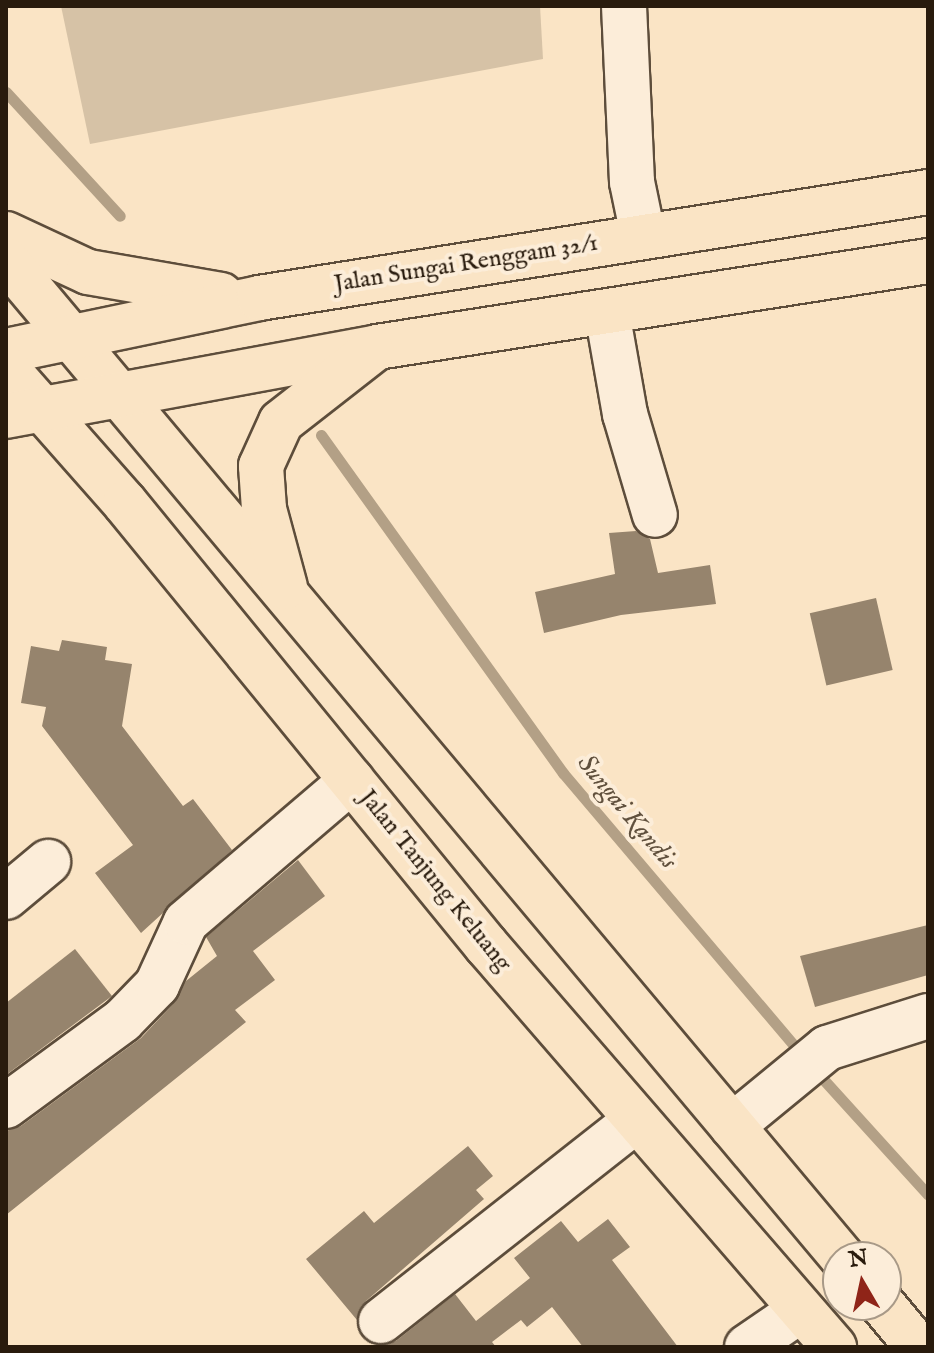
<!DOCTYPE html>
<style>
body{margin:0}
#map{position:relative;width:934px;height:1353px;overflow:hidden;background:#fae4c5;font-family:"IM FELL English",serif}
div>[style]{position:absolute}
.green>*{inset:0;background:#d6c2a6}
.stream>*{height:11px;margin:-5.5px;padding:0 5.5px;transform-origin:5.5px;border-radius:5.5px;background:#b3a086}
.building>*{inset:0;background:#96846d;transform-origin:0 0}
.roads{filter:drop-shadow(2px 0 #5d4d3b) drop-shadow(-2px 0 #5d4d3b) drop-shadow(0 2px #5d4d3b) drop-shadow(0 -2px #5d4d3b)}
.minor>*{height:44px;margin:-22px;padding:0 22px;transform-origin:22px;border-radius:22px;background:#fcedd9}
.major>*{height:44px;margin:-22px;padding:0 22px;transform-origin:22px;border-radius:22px;background:#fae4c5}
span{translate:-50% -50%;white-space:nowrap;text-align:center;line-height:1.15;-webkit-text-stroke:8px #fcedd9;paint-order:stroke}
.street-label{font-size:24px;color:#291b0d}
.water-label{font-size:26px;color:#60503d;font-style:italic}
.frame{position:absolute;inset:0;border:8px solid #291b0d;pointer-events:none}
.north{position:absolute;left:822px;top:1241px;width:80px;height:80px;box-sizing:border-box;background:#fcedd9;border:2px solid #a89987;border-radius:50%;rotate:351deg;font-size:22px;font-weight:700;line-height:32px;text-align:center;color:#291b0d}
.north::after{content:'';display:block;margin:auto;width:28px;height:36px;background:#8f2418;clip-path:polygon(50% 0,100% 100%,50% 72%,0 100%)}
</style>
<div id="map">
<div class="green">
<div style="clip-path:polygon(61px 6px,540px 6px,543px 59px,90px 144px)"></div>
</div>
<div class="stream">
<div style="left:6px;top:92px;width:168px;rotate:47.4deg"></div>
<div style="left:321px;top:435px;width:416px;rotate:54.4deg"></div>
<div style="left:563px;top:773px;width:370px;rotate:49.7deg"></div>
<div style="left:813px;top:1068px;width:171px;rotate:47.8deg"></div>
</div>
<div class="building">
<div style="clip-path:polygon(636px 531px,650px 539px,658px 573px,710px 565px,716px 604px,621px 615px,544px 633px,535px 592px,615px 574px,609px 533px)"></div>
<div style="left:876px;top:598px;width:74px;height:68px;rotate:77deg"></div>
<div style="clip-path:polygon(62px 640px,107px 647px,105px 660px,132px 664px,122px 726px,183px 806px,193px 799px,232px 850px,141px 933px,95px 873px,133px 845px,42px 726px,46px 707px,21px 703px,31px 646px,59px 651px)"></div>
<div style="clip-path:polygon(298px 860px,325px 896px,253px 951px,275px 980px,235px 1010px,246px 1022px,6px 1215px,6px 1131px,21px 1126px,141px 1038px,175px 1002px,186px 981px,217px 956px,206px 937px)"></div>
<div style="clip-path:polygon(928px 925px,928px 975px,815px 1007px,800px 956px)"></div>
<div style="clip-path:polygon(75px 949px,112px 996px,6px 1075px,6px 1003px)"></div>
<div style="clip-path:polygon(468px 1146px,493px 1176px,476px 1190px,484px 1199px,366px 1301px,357px 1320px,306px 1259px,364px 1211px,374px 1223px)"></div>
<div style="clip-path:polygon(608px 1219px,630px 1247px,612px 1260px,678px 1347px,583px 1347px,552px 1307px,527px 1327px,521px 1320px,492px 1342px,496px 1347px,379px 1347px,378px 1345px,396px 1341px,455px 1294px,476px 1321px,530px 1278px,514px 1258px,561px 1221px,578px 1242px)"></div>
</div>
<div class="roads">
<div class="minor">
<div style="left:624px;top:6px;width:176px;rotate:87.4deg"></div>
<div style="left:632px;top:182px;width:54px;rotate:78.3deg"></div>
<div style="left:607px;top:312px;width:104px;rotate:80deg"></div>
<div style="left:625px;top:414px;width:105px;rotate:73.5deg"></div>
<div style="left:6px;top:897px;width:55px;rotate:-39.8deg"></div>
<div style="left:6px;top:1106px;width:145px;rotate:-36.3deg"></div>
<div style="left:123px;top:1020px;width:49px;rotate:-45.8deg"></div>
<div style="left:157px;top:985px;width:69px;rotate:-65.3deg"></div>
<div style="left:186px;top:922px;width:218px;rotate:-40.5deg"></div>
<div style="left:732px;top:1126px;width:123px;rotate:-39.4deg"></div>
<div style="left:827px;top:1048px;width:106px;rotate:-17.6deg"></div>
<div style="left:381px;top:1321px;width:325px;rotate:-38.2deg"></div>
<div style="left:747px;top:1347px;width:65px;rotate:-34.4deg"></div>
</div>
<div class="major">
<div style="left:6px;top:234px;width:90px;rotate:24.9deg"></div>
<div style="left:88px;top:272px;width:135px;rotate:9.8deg"></div>
<div style="left:6px;top:260px;width:1301px;rotate:50.02deg"></div>
<div style="left:6px;top:351px;width:258px;rotate:-11.8deg"></div>
<div style="left:259px;top:298px;width:677px;rotate:-9deg"></div>
<div style="left:6px;top:368px;width:180px;rotate:48.6deg"></div>
<div style="left:125px;top:503px;width:571px;rotate:50.76deg"></div>
<div style="left:486px;top:945px;width:532px;rotate:49.12deg"></div>
<div style="left:6px;top:416px;width:377px;rotate:-10.5deg"></div>
<div style="left:377px;top:347px;width:558px;rotate:-8.87deg"></div>
<div style="left:285px;top:587px;width:81px;rotate:-105.1deg"></div>
<div style="left:264px;top:509px;width:43px;rotate:-94deg"></div>
<div style="left:261px;top:466px;width:48px;rotate:-65.6deg"></div>
<div style="left:281px;top:422px;width:115px;rotate:-38deg"></div>
<div style="left:883px;top:1305px;width:55px;rotate:50.2deg"></div>
</div>
</div>
<div class="street-label">
<span style="left:466px;top:264px;rotate:-9deg">Jalan Sungai Renggam 32/1</span>
<span style="left:435px;top:881px;rotate:51deg">Jalan Tanjung Keluang</span>
</div>
<div class="water-label">
<span style="left:627px;top:812px;rotate:50deg">Sungai Kandis</span>
</div>
<div class="frame"></div>
<div class="north">N</div>
</div>
